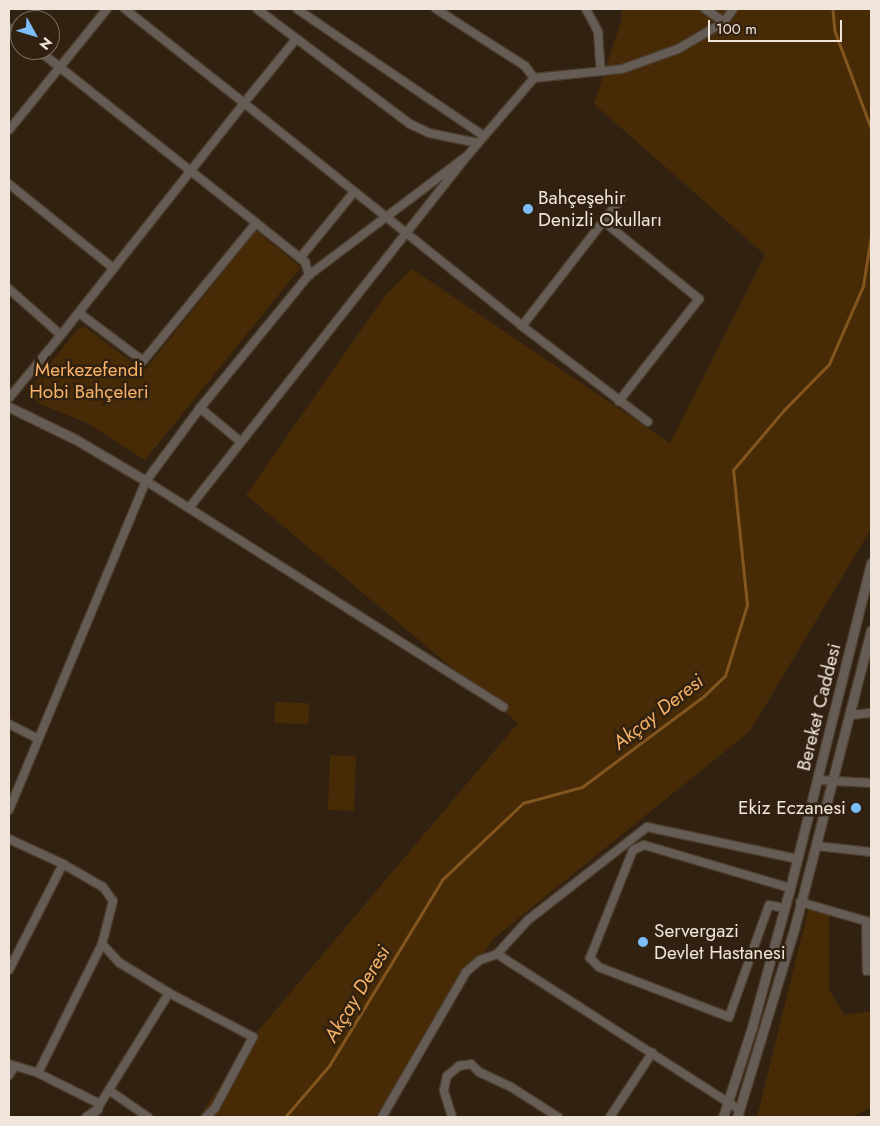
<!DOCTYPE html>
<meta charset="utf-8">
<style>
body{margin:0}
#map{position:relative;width:880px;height:1126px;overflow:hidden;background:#312110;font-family:Jost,sans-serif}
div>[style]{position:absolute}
.green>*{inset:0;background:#472b07;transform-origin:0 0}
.stream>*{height:2.5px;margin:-1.25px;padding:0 1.25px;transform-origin:1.25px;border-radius:1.25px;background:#83561f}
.roads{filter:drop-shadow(1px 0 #4c3c2c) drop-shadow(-1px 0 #4c3c2c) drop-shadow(0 1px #4c3c2c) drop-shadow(0 -1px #4c3c2c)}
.minor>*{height:8px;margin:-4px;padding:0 4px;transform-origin:4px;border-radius:4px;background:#655d55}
.tertiary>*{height:9px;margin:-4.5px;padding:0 4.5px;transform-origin:4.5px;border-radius:4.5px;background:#655d55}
.dots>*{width:14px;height:14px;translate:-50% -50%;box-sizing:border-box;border:2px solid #312110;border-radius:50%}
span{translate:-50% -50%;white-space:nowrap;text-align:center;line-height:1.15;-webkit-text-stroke:5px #312110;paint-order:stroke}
.poi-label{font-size:19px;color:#f0e5db}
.left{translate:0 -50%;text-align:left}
.right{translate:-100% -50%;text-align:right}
.park-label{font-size:19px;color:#f7b268}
.street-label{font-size:19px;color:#f0e5db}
.water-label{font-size:20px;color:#f4b065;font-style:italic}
.frame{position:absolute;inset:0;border:10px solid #f0e5db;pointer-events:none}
.north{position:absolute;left:10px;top:10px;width:50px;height:50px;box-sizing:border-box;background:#312110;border:1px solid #7d6f61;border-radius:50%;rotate:129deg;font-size:14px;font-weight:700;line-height:20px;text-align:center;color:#f0e5db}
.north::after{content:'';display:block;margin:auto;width:18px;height:22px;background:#7dbef9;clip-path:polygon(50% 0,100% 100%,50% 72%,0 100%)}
.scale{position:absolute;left:708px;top:20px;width:134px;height:22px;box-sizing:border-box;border:2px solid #f0e5db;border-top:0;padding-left:6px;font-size:15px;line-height:18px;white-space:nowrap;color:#f0e5db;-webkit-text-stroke:4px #312110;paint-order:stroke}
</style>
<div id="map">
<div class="green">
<div style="clip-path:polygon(621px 9px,871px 9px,871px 529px,750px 731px,493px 939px,375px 1117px,199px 1117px,253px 1037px,518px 723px,246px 495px,384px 297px,412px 269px,670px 443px,765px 255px,594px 104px,622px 18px)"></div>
<div style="clip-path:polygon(256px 231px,301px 267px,145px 460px,87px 423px,40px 404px,30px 394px,29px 390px,77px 330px,84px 326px,144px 371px)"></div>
<div style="left:275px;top:702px;width:34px;height:21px;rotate:2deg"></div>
<div style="left:330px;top:755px;width:26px;height:55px;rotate:2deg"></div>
<div style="clip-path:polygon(809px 907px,829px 913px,829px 989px,844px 1015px,871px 1011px,871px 1108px,851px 1117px,757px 1117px)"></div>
</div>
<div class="stream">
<div style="left:833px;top:9px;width:22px;rotate:85deg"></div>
<div style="left:835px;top:31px;width:103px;rotate:69.6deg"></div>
<div style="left:285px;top:1117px;width:67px;rotate:-49.2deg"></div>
<div style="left:329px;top:1066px;width:218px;rotate:-58.7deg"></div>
<div style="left:442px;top:880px;width:112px;rotate:-43.5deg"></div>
<div style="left:523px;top:803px;width:61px;rotate:-15.2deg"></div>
<div style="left:582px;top:787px;width:152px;rotate:-36.7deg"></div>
<div style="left:704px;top:696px;width:29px;rotate:-44deg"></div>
<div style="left:725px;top:676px;width:74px;rotate:-72.8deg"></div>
<div style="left:747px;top:605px;width:136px;rotate:-95.9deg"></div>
<div style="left:733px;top:470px;width:79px;rotate:-49.6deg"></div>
<div style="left:784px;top:410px;width:64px;rotate:-45.6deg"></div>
<div style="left:829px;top:364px;width:85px;rotate:-66.4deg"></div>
<div style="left:863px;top:286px;width:51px;rotate:-80.9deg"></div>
</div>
<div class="roads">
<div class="minor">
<div style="left:257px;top:9px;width:191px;rotate:36.9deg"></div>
<div style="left:410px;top:124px;width:21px;rotate:25deg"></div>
<div style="left:429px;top:133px;width:50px;rotate:11.5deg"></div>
<div style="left:297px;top:9px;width:226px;rotate:34.2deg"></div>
<div style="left:436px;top:9px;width:106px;rotate:32.6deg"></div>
<div style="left:525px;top:66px;width:15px;rotate:53deg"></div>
<div style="left:586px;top:9px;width:26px;rotate:62deg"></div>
<div style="left:598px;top:32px;width:39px;rotate:86deg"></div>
<div style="left:705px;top:9px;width:23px;rotate:34deg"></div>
<div style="left:9px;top:28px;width:14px;rotate:36deg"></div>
<div style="left:296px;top:39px;width:82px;rotate:129.1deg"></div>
<div style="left:244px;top:103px;width:356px;rotate:38.7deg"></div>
<div style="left:522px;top:326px;width:158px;rotate:37.3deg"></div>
<div style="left:38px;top:50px;width:278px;rotate:38.4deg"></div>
<div style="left:256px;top:223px;width:178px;rotate:129.3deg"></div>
<div style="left:143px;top:361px;width:80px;rotate:-143.1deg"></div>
<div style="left:9px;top:130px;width:156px;rotate:-51deg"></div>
<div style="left:9px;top:184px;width:134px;rotate:38.9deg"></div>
<div style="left:603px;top:221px;width:124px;rotate:39.1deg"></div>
<div style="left:699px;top:299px;width:130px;rotate:128.1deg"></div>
<div style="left:256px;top:223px;width:63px;rotate:38.5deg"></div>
<div style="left:305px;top:262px;width:14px;rotate:73deg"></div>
<div style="left:300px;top:258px;width:85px;rotate:-50.7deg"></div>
<div style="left:9px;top:289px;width:69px;rotate:41.5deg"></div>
<div style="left:61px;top:335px;width:82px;rotate:129.5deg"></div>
<div style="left:522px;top:326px;width:163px;rotate:-52.2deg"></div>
<div style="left:61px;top:335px;width:295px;rotate:-51.7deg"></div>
<div style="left:244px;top:103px;width:152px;rotate:-141.7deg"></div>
<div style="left:200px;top:408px;width:53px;rotate:39.7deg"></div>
<div style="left:146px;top:481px;width:423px;rotate:32.3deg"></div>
<div style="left:189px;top:508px;width:445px;rotate:-51.7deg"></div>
<div style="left:851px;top:715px;width:20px;rotate:-6deg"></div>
<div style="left:9px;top:724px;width:33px;rotate:27deg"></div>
<div style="left:818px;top:780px;width:53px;rotate:3.2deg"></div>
<div style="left:9px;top:810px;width:356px;rotate:-67.4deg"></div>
<div style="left:146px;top:481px;width:91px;rotate:-53.5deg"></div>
<div style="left:200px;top:408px;width:172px;rotate:-50.7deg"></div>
<div style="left:309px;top:275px;width:198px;rotate:-37deg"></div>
<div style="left:467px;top:156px;width:103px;rotate:-49.3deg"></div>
<div style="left:534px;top:78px;width:88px;rotate:-5.8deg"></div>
<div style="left:622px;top:69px;width:59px;rotate:-19.7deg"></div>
<div style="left:678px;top:49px;width:53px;rotate:-30.4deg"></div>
<div style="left:724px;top:22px;width:16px;rotate:-55deg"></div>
<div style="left:9px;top:839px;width:60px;rotate:24.8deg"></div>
<div style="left:63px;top:864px;width:46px;rotate:29.9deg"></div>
<div style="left:103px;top:887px;width:17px;rotate:54deg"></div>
<div style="left:113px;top:901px;width:44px;rotate:104.3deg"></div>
<div style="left:102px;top:944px;width:26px;rotate:47deg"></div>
<div style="left:120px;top:963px;width:57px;rotate:31.5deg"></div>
<div style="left:169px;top:993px;width:95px;rotate:27.6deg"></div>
<div style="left:253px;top:1037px;width:81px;rotate:118.2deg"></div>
<div style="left:215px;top:1108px;width:13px;rotate:135deg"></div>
<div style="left:817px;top:846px;width:54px;rotate:6.3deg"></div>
<div style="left:800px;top:902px;width:69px;rotate:16.1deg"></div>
<div style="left:866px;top:921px;width:50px;rotate:88.9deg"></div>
<div style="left:867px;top:971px;width:4px;rotate:-14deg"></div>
<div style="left:784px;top:908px;width:15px;rotate:-169deg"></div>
<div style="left:769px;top:905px;width:119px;rotate:109.7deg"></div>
<div style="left:729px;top:1017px;width:139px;rotate:-159deg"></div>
<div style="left:599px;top:967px;width:13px;rotate:-135deg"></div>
<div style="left:590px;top:958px;width:116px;rotate:-68.3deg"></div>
<div style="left:633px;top:850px;width:12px;rotate:-24deg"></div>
<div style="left:644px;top:845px;width:152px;rotate:16.4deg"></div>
<div style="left:9px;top:970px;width:119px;rotate:-63deg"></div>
<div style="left:9px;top:1064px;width:30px;rotate:17deg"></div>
<div style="left:38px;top:1073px;width:69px;rotate:26.6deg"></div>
<div style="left:38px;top:1073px;width:144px;rotate:-63.6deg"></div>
<div style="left:9px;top:1075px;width:11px;rotate:-56deg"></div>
<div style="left:110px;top:1091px;width:46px;rotate:34.4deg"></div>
<div style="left:97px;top:1109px;width:137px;rotate:-58.2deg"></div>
<div style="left:740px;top:1110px;width:289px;rotate:-147.3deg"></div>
<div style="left:497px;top:954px;width:46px;rotate:-47.6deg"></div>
<div style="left:528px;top:920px;width:151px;rotate:-38deg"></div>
<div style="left:647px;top:827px;width:154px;rotate:12deg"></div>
<div style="left:382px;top:1117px;width:168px;rotate:-59.9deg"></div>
<div style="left:466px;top:972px;width:18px;rotate:-41deg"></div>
<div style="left:480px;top:960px;width:18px;rotate:-19deg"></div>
<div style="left:452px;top:1117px;width:28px;rotate:-107deg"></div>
<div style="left:444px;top:1090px;width:14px;rotate:-78deg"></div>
<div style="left:447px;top:1076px;width:16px;rotate:-40deg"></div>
<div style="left:459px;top:1066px;width:12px;rotate:-9deg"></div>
<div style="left:471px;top:1064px;width:11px;rotate:45deg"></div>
<div style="left:479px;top:1072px;width:35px;rotate:25deg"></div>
<div style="left:511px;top:1087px;width:56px;rotate:32.6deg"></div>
<div style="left:610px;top:1117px;width:77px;rotate:-56.7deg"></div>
</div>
<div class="tertiary">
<div style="left:9px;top:407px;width:73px;rotate:25.9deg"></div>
<div style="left:75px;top:439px;width:82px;rotate:30.6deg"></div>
<div style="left:86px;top:1117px;width:14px;rotate:-36deg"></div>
<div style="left:723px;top:1117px;width:95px;rotate:-72.1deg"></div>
<div style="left:752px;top:1027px;width:144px;rotate:-74.7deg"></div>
<div style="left:790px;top:888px;width:335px;rotate:-76deg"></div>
<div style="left:737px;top:1117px;width:200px;rotate:-73.1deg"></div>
<div style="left:795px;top:926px;width:305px;rotate:-75.6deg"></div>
</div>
</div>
<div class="dots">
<div style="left:528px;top:209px;background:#7dbef9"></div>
<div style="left:856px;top:808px;background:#7dbef9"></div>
<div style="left:643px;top:942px;background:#7dbef9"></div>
</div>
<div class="poi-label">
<span class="left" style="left:538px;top:209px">Bahçeşehir<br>Denizli Okulları</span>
<span class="right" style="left:846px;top:808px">Ekiz Eczanesi</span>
<span class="left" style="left:654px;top:942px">Servergazi<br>Devlet Hastanesi</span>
</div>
<div class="park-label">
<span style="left:89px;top:381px">Merkezefendi<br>Hobi Bahçeleri</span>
</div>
<div class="street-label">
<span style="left:819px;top:707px;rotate:-76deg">Bereket Caddesi</span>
</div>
<div class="water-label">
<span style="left:658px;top:712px;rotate:-38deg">Akçay Deresi</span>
<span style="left:357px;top:994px;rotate:-59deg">Akçay Deresi</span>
</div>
<div class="frame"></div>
<div class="north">N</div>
<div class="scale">100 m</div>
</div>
